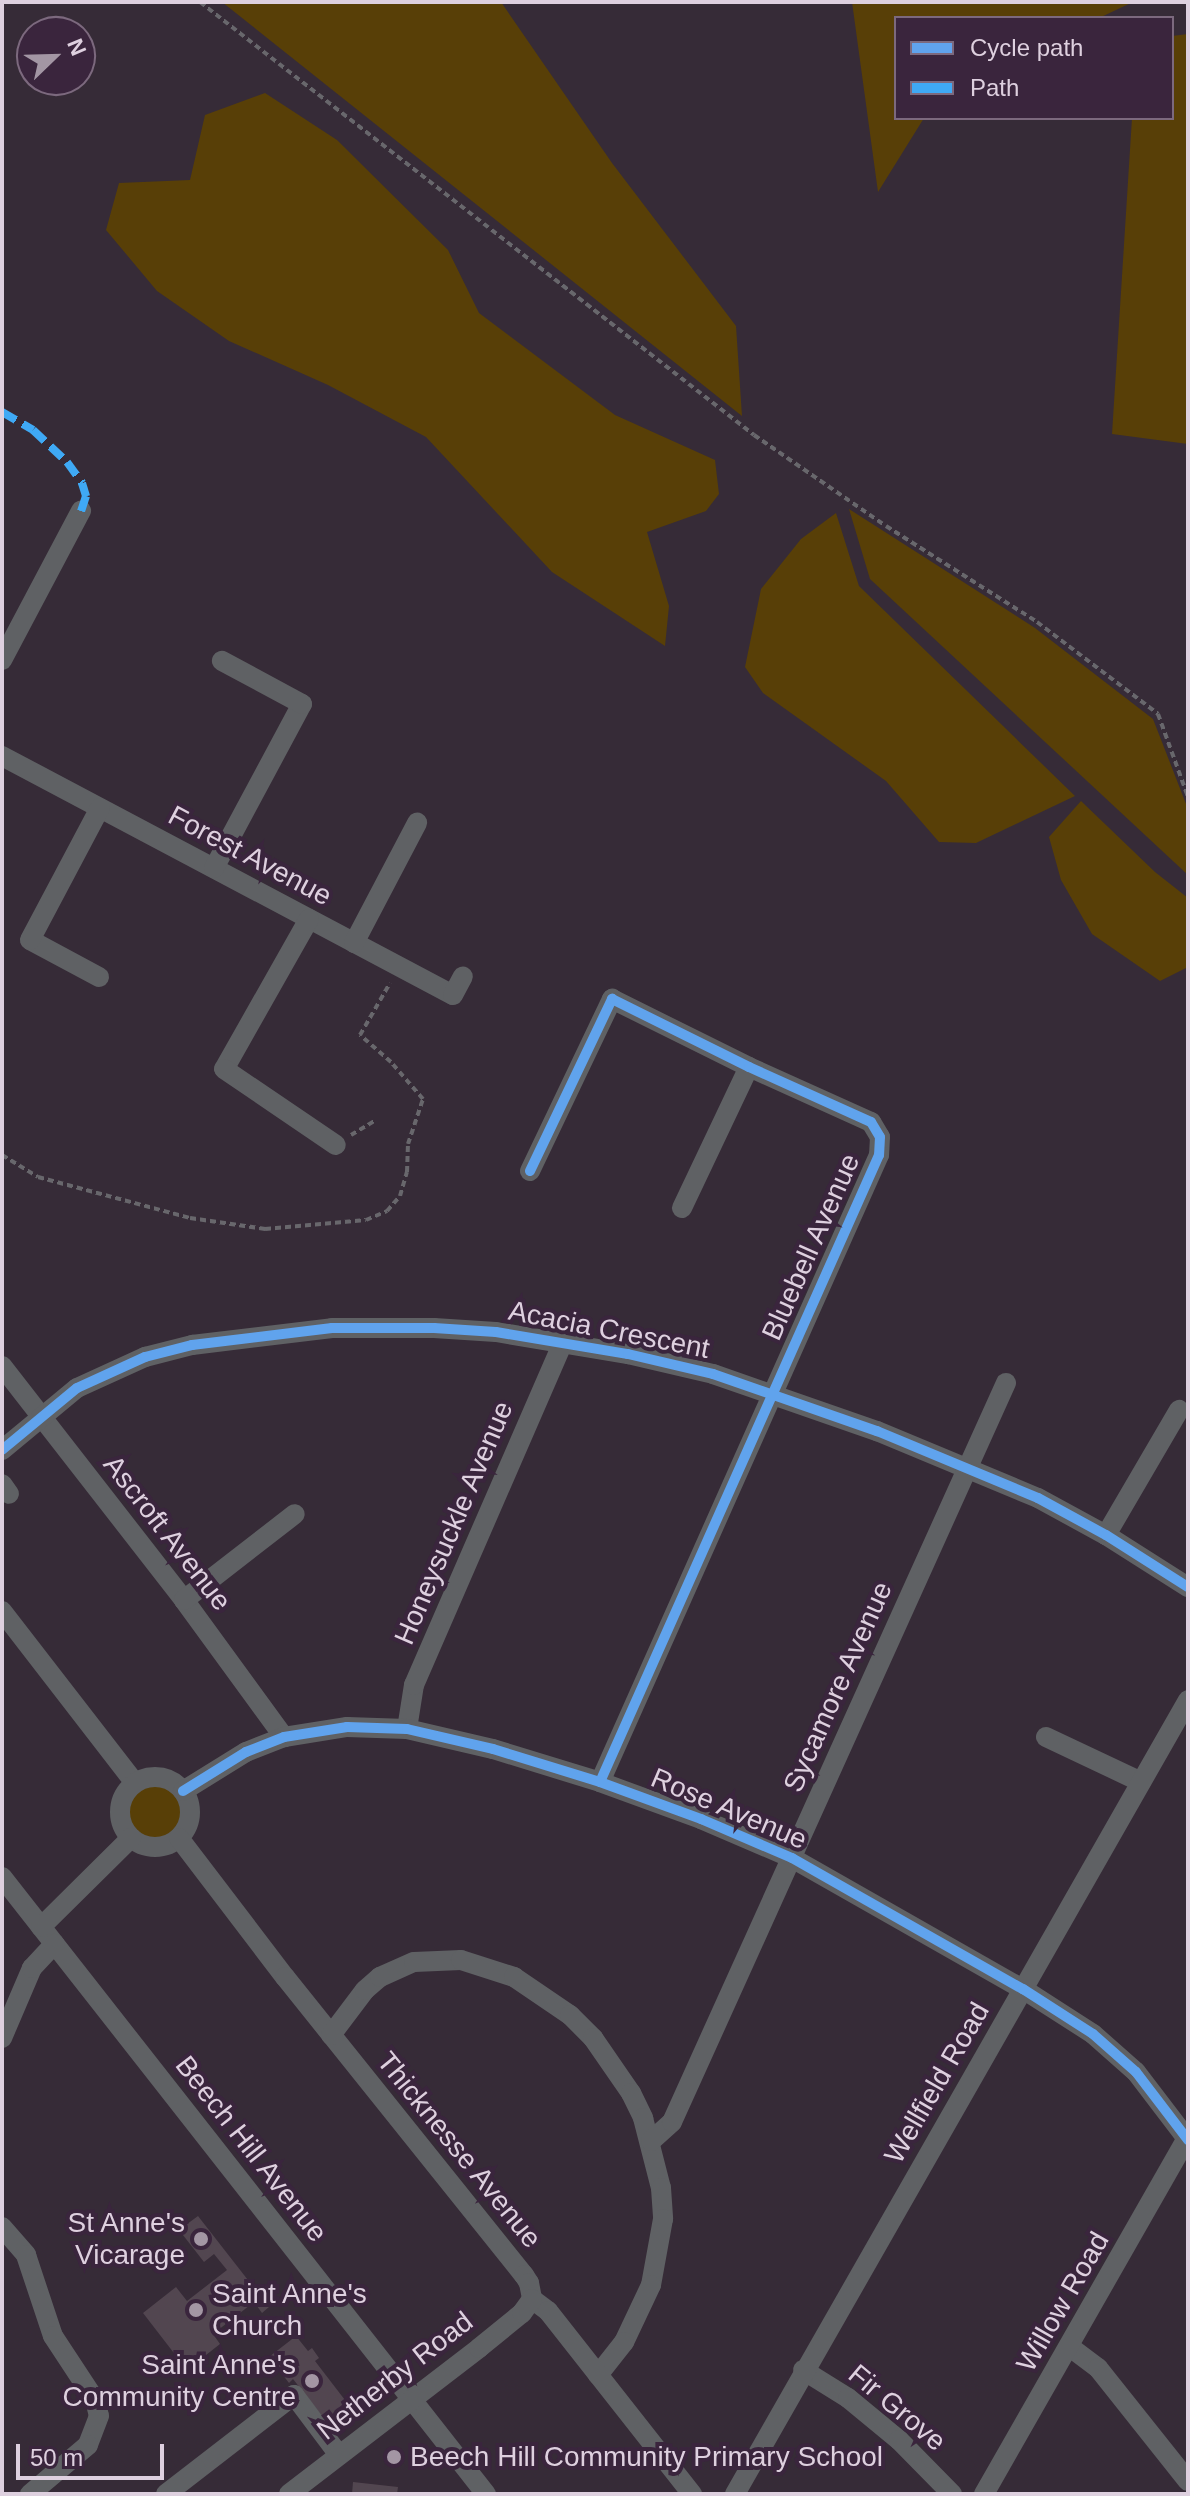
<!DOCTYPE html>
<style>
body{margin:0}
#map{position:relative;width:1190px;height:2496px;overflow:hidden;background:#362b37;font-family:Arial,sans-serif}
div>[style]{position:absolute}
.green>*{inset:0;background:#583f07}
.round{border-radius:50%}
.building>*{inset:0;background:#524650}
.path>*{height:4px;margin-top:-2px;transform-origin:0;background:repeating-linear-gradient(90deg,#68676c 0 6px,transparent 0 10px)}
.minor>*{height:20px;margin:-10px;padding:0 10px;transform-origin:10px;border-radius:10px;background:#5f6164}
.minor>.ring{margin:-10px;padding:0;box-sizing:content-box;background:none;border:20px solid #5f6164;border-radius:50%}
.quiet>*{height:8px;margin-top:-4px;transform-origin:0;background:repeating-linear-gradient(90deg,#3fa9f5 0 16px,transparent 0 24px)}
.cycleway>*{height:10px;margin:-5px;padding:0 5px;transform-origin:5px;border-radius:5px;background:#60a3ed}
.dots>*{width:22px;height:22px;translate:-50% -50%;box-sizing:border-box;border:4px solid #3a253d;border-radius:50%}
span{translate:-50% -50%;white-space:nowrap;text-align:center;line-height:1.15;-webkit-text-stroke:8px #3a253d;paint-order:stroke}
.street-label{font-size:28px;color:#ded0df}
.poi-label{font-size:28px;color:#ded0df}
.right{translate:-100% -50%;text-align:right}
.left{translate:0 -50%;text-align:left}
.frame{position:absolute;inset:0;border:4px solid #ded0df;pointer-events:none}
.legend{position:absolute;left:894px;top:16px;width:280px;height:104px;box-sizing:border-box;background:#3a253d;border:2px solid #7c697e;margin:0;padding:10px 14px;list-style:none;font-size:24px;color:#ded0df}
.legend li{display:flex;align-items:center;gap:16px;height:40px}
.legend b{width:40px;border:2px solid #7c697e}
.north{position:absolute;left:16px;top:16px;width:80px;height:80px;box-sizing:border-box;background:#3a253d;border:2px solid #7c697e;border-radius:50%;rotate:67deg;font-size:22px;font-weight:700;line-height:32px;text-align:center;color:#ded0df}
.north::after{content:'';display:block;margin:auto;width:28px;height:36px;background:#a396a4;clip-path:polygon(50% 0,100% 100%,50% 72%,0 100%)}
.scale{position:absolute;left:16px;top:2444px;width:148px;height:36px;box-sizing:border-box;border:4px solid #ded0df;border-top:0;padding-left:10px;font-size:24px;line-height:28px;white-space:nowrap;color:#ded0df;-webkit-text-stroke:6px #3a253d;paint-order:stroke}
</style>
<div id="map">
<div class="green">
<div style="clip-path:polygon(222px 2px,501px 2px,612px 163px,736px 326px,742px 416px)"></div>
<div style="clip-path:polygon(852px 2px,1133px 2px,1099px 18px,896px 18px,896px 118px,924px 118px,878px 192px)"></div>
<div style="clip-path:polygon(1188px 34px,1188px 444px,1112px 434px,1132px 118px,1172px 118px,1172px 36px)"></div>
<div style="clip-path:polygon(265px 93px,337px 140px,448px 250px,479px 313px,615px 415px,715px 460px,719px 494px,706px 511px,647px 532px,669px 606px,665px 646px,552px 572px,426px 437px,328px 385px,229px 341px,157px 291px,106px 230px,119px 183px,190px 180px,205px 115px)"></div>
<div style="clip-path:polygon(849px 509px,1035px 628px,1153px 719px,1188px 809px,1188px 875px,870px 579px)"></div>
<div style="clip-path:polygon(836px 513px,859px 586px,1075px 796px,976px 843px,939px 842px,886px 781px,763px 693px,745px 667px,761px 589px,801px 539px)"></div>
<div style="clip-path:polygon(1081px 801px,1155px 872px,1188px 898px,1188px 967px,1160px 981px,1092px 934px,1061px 880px,1049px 837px)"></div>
<div class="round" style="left:129px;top:1786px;width:52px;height:52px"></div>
</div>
<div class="building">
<div style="clip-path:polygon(198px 2216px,269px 2307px,262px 2313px,254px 2302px,213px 2334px,220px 2344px,187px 2370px,143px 2313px,176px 2287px,187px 2301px,227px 2270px,214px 2254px,204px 2262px,179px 2230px)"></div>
<div style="clip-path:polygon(296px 2336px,308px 2351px,312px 2348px,319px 2358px,315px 2361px,348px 2404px,349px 2410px,332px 2423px,329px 2419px,326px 2421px,293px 2379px,289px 2383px,269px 2357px)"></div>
<div style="clip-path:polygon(353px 2482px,398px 2487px,397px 2494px,352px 2494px)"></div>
</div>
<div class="path">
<div style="left:200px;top:2px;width:703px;rotate:38.01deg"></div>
<div style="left:754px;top:435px;width:160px;rotate:34.6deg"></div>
<div style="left:886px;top:526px;width:179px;rotate:32.4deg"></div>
<div style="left:1037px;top:622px;width:152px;rotate:37.2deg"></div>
<div style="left:1158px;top:714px;width:88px;rotate:70.1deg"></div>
<div style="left:351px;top:1135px;width:27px;rotate:-31deg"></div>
<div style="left:2px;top:1155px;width:42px;rotate:31.4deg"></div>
<div style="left:38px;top:1177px;width:157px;rotate:15.1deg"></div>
<div style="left:190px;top:1218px;width:76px;rotate:8.3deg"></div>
<div style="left:265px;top:1229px;width:101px;rotate:-5.1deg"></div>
<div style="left:366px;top:1220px;width:23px;rotate:-23deg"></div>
<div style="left:387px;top:1211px;width:20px;rotate:-49deg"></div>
<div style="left:400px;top:1196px;width:25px;rotate:-74deg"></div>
<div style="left:407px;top:1172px;width:28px;rotate:-88deg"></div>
<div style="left:408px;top:1144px;width:47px;rotate:-71.6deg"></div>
<div style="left:423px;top:1099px;width:49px;rotate:-130.9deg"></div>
<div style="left:391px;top:1062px;width:41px;rotate:-138.9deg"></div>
<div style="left:360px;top:1035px;width:60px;rotate:-60deg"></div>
</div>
<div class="minor">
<div style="left:2px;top:660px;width:169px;rotate:-62.1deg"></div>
<div style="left:2px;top:756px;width:510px;rotate:27.92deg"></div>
<div style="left:453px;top:995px;width:21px;rotate:-62deg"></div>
<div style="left:214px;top:868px;width:186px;rotate:-61.8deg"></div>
<div style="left:302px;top:704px;width:91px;rotate:-151.7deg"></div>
<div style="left:309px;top:919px;width:172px;rotate:119.5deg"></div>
<div style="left:224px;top:1069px;width:135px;rotate:34.2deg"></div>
<div style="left:354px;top:943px;width:136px;rotate:-62.3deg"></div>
<div style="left:99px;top:977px;width:78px;rotate:-151.8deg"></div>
<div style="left:30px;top:940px;width:149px;rotate:-62.1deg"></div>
<div style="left:530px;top:1171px;width:191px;rotate:-64.5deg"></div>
<div style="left:612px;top:999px;width:153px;rotate:26.4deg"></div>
<div style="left:749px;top:1067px;width:134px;rotate:24.3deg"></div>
<div style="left:871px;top:1122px;width:17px;rotate:59deg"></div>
<div style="left:880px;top:1137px;width:18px;rotate:93deg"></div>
<div style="left:879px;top:1155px;width:686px;rotate:113.99deg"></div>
<div style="left:682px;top:1208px;width:156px;rotate:-64.6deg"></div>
<div style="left:2px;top:1366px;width:296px;rotate:52.1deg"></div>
<div style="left:184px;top:1600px;width:170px;rotate:53.9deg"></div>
<div style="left:2px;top:1450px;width:97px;rotate:-39.6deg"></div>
<div style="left:77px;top:1388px;width:75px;rotate:-24.5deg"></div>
<div style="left:145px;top:1357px;width:49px;rotate:-14.3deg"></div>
<div style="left:192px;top:1345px;width:141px;rotate:-6.9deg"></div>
<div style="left:332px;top:1328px;width:102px"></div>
<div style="left:434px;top:1328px;width:62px;rotate:3.7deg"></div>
<div style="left:496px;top:1332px;width:134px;rotate:9.5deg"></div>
<div style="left:628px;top:1354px;width:87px;rotate:13.2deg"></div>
<div style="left:713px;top:1374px;width:174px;rotate:19.2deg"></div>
<div style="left:877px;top:1431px;width:174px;rotate:22.6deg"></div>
<div style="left:1038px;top:1498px;width:77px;rotate:28.6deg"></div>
<div style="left:1106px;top:1535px;width:97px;rotate:32.4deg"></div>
<div style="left:2px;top:1484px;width:12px;rotate:55deg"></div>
<div style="left:1106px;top:1535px;width:145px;rotate:-59.7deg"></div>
<div style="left:184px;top:1600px;width:140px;rotate:-37.8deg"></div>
<div style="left:2px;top:1611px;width:217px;rotate:52.3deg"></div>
<div style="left:407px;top:1729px;width:45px;rotate:-81deg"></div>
<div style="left:414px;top:1685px;width:374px;rotate:-66.5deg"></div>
<div style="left:1046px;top:1737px;width:105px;rotate:25.3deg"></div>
<div class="ring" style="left:120px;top:1777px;width:50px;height:50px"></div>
<div style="left:183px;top:1791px;width:74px;rotate:-31.8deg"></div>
<div style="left:246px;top:1752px;width:41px;rotate:-21.5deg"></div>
<div style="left:284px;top:1737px;width:64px;rotate:-9deg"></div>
<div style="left:347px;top:1727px;width:60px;rotate:1.9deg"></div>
<div style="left:407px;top:1729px;width:88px;rotate:13.1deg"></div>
<div style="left:493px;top:1749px;width:112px;rotate:17.1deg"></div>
<div style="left:600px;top:1782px;width:108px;rotate:20.1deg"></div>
<div style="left:701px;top:1819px;width:99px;rotate:23.2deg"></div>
<div style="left:792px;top:1858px;width:266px;rotate:29.6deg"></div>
<div style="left:1023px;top:1989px;width:83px;rotate:32.7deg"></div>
<div style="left:1093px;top:2034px;width:57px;rotate:41.5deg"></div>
<div style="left:1136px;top:2072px;width:86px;rotate:52.6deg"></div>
<div style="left:179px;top:1838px;width:175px;rotate:52.7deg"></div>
<div style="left:285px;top:1977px;width:382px;rotate:51.3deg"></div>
<div style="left:524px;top:2275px;width:9px;rotate:58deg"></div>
<div style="left:529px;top:2283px;width:16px;rotate:79deg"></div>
<div style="left:2px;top:1877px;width:784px;rotate:51.89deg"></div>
<div style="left:41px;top:1927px;width:127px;rotate:-44.7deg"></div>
<div style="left:331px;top:2035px;width:56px;rotate:-52.9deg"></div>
<div style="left:365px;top:1990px;width:20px;rotate:-41deg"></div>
<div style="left:380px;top:1977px;width:37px;rotate:-24deg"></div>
<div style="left:414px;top:1962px;width:47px;rotate:-2.4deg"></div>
<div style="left:461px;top:1960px;width:56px;rotate:17.8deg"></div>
<div style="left:514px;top:1977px;width:68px;rotate:34.2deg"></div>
<div style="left:570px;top:2015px;width:33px;rotate:45deg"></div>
<div style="left:593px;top:2038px;width:67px;rotate:55.4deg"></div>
<div style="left:631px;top:2093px;width:28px;rotate:64deg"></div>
<div style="left:643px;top:2118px;width:72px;rotate:75.6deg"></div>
<div style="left:661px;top:2188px;width:31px;rotate:86deg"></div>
<div style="left:663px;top:2219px;width:67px;rotate:100.3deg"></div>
<div style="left:651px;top:2285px;width:63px;rotate:115.3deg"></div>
<div style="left:624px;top:2342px;width:42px;rotate:128.2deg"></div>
<div style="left:2px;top:2038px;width:76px;rotate:-66.8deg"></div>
<div style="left:32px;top:1968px;width:33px;rotate:-47deg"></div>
<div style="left:651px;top:2141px;width:28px;rotate:-42deg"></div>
<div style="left:672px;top:2122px;width:811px;rotate:-65.68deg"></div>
<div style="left:2px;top:2227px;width:37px;rotate:49deg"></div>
<div style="left:26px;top:2255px;width:85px;rotate:71.6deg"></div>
<div style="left:53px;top:2336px;width:77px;rotate:56.7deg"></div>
<div style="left:95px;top:2400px;width:16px;rotate:76deg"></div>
<div style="left:99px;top:2416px;width:31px;rotate:111deg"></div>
<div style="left:88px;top:2445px;width:76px;rotate:139.8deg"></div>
<div style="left:532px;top:2299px;width:20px;rotate:37deg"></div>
<div style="left:548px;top:2311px;width:233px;rotate:51.8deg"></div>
<div style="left:1070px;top:2347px;width:35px;rotate:37deg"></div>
<div style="left:1098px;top:2368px;width:144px;rotate:51.5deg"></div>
<div style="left:803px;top:2370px;width:53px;rotate:31.9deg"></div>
<div style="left:848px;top:2398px;width:66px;rotate:39.5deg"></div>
<div style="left:899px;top:2440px;width:76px;rotate:45.5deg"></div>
<div style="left:166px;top:2494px;width:162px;rotate:-37.7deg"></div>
<div style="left:294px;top:2395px;width:75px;rotate:53.1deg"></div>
<div style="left:289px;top:2494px;width:240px;rotate:-37.5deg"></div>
<div style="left:479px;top:2348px;width:55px;rotate:-39.1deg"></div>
<div style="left:522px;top:2313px;width:17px;rotate:-54deg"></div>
<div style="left:735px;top:2494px;width:914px;rotate:-60.29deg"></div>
<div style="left:984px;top:2494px;width:411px;rotate:-60.3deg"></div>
</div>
<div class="quiet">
<div style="left:2px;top:412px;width:36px;rotate:30deg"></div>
<div style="left:33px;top:430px;width:47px;rotate:43.3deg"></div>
<div style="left:67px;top:462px;width:26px;rotate:54deg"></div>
<div style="left:82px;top:483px;width:14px;rotate:73deg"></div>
<div style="left:86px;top:496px;width:16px;rotate:108deg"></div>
</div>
<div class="cycleway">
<div style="left:530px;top:1171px;width:191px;rotate:-64.5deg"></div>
<div style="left:612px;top:999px;width:153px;rotate:26.4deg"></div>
<div style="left:749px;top:1067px;width:134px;rotate:24.3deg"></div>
<div style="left:871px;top:1122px;width:17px;rotate:59deg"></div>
<div style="left:880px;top:1137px;width:18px;rotate:93deg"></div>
<div style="left:879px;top:1155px;width:686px;rotate:113.99deg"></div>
<div style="left:2px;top:1450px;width:97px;rotate:-39.6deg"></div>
<div style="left:77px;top:1388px;width:75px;rotate:-24.5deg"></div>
<div style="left:145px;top:1357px;width:49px;rotate:-14.3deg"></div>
<div style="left:192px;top:1345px;width:141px;rotate:-6.9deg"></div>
<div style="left:332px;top:1328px;width:102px"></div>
<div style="left:434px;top:1328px;width:62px;rotate:3.7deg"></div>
<div style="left:496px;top:1332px;width:134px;rotate:9.5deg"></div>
<div style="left:628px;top:1354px;width:87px;rotate:13.2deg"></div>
<div style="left:713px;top:1374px;width:174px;rotate:19.2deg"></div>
<div style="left:877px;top:1431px;width:174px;rotate:22.6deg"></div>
<div style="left:1038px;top:1498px;width:77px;rotate:28.6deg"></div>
<div style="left:1106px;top:1535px;width:97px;rotate:32.4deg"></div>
<div style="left:183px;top:1791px;width:74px;rotate:-31.8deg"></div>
<div style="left:246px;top:1752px;width:41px;rotate:-21.5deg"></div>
<div style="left:284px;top:1737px;width:64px;rotate:-9deg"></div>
<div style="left:347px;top:1727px;width:60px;rotate:1.9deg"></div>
<div style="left:407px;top:1729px;width:88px;rotate:13.1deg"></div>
<div style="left:493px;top:1749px;width:112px;rotate:17.1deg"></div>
<div style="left:600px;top:1782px;width:108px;rotate:20.1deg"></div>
<div style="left:701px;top:1819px;width:99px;rotate:23.2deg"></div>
<div style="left:792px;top:1858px;width:266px;rotate:29.6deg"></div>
<div style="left:1023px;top:1989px;width:83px;rotate:32.7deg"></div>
<div style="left:1093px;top:2034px;width:57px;rotate:41.5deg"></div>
<div style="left:1136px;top:2072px;width:86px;rotate:52.6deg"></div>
</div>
<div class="dots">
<div style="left:201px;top:2239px;background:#a396a4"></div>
<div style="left:196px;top:2310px;background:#a396a4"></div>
<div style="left:312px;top:2381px;background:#a396a4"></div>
<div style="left:394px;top:2457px;background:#a396a4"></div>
</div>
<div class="street-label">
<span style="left:250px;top:856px;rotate:28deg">Forest Avenue</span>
<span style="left:811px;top:1247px;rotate:-66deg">Bluebell Avenue</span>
<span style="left:609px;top:1330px;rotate:11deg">Acacia Crescent</span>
<span style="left:454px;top:1523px;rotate:-67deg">Honeysuckle Avenue</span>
<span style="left:167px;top:1533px;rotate:52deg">Ascroft Avenue</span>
<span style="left:838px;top:1687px;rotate:-66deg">Sycamore Avenue</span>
<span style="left:729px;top:1809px;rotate:23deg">Rose Avenue</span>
<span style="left:937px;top:2083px;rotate:-60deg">Wellfield Road</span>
<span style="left:251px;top:2149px;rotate:52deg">Beech Hill Avenue</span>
<span style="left:459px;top:2150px;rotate:51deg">Thicknesse Avenue</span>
<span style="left:1063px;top:2302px;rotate:-60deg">Willow Road</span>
<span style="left:395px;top:2376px;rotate:-38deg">Netherby Road</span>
<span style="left:897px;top:2408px;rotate:40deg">Fir Grove</span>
</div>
<div class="poi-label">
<span class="right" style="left:185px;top:2239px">St Anne's<br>Vicarage</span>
<span class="left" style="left:212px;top:2310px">Saint Anne's<br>Church</span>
<span class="right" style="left:296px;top:2381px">Saint Anne's<br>Community Centre</span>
<span class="left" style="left:410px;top:2457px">Beech Hill Community Primary School</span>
</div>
<div class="frame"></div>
<ul class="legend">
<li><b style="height:10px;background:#60a3ed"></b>Cycle path</li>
<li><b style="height:10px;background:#3fa9f5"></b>Path</li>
</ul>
<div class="north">N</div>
<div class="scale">50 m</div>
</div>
